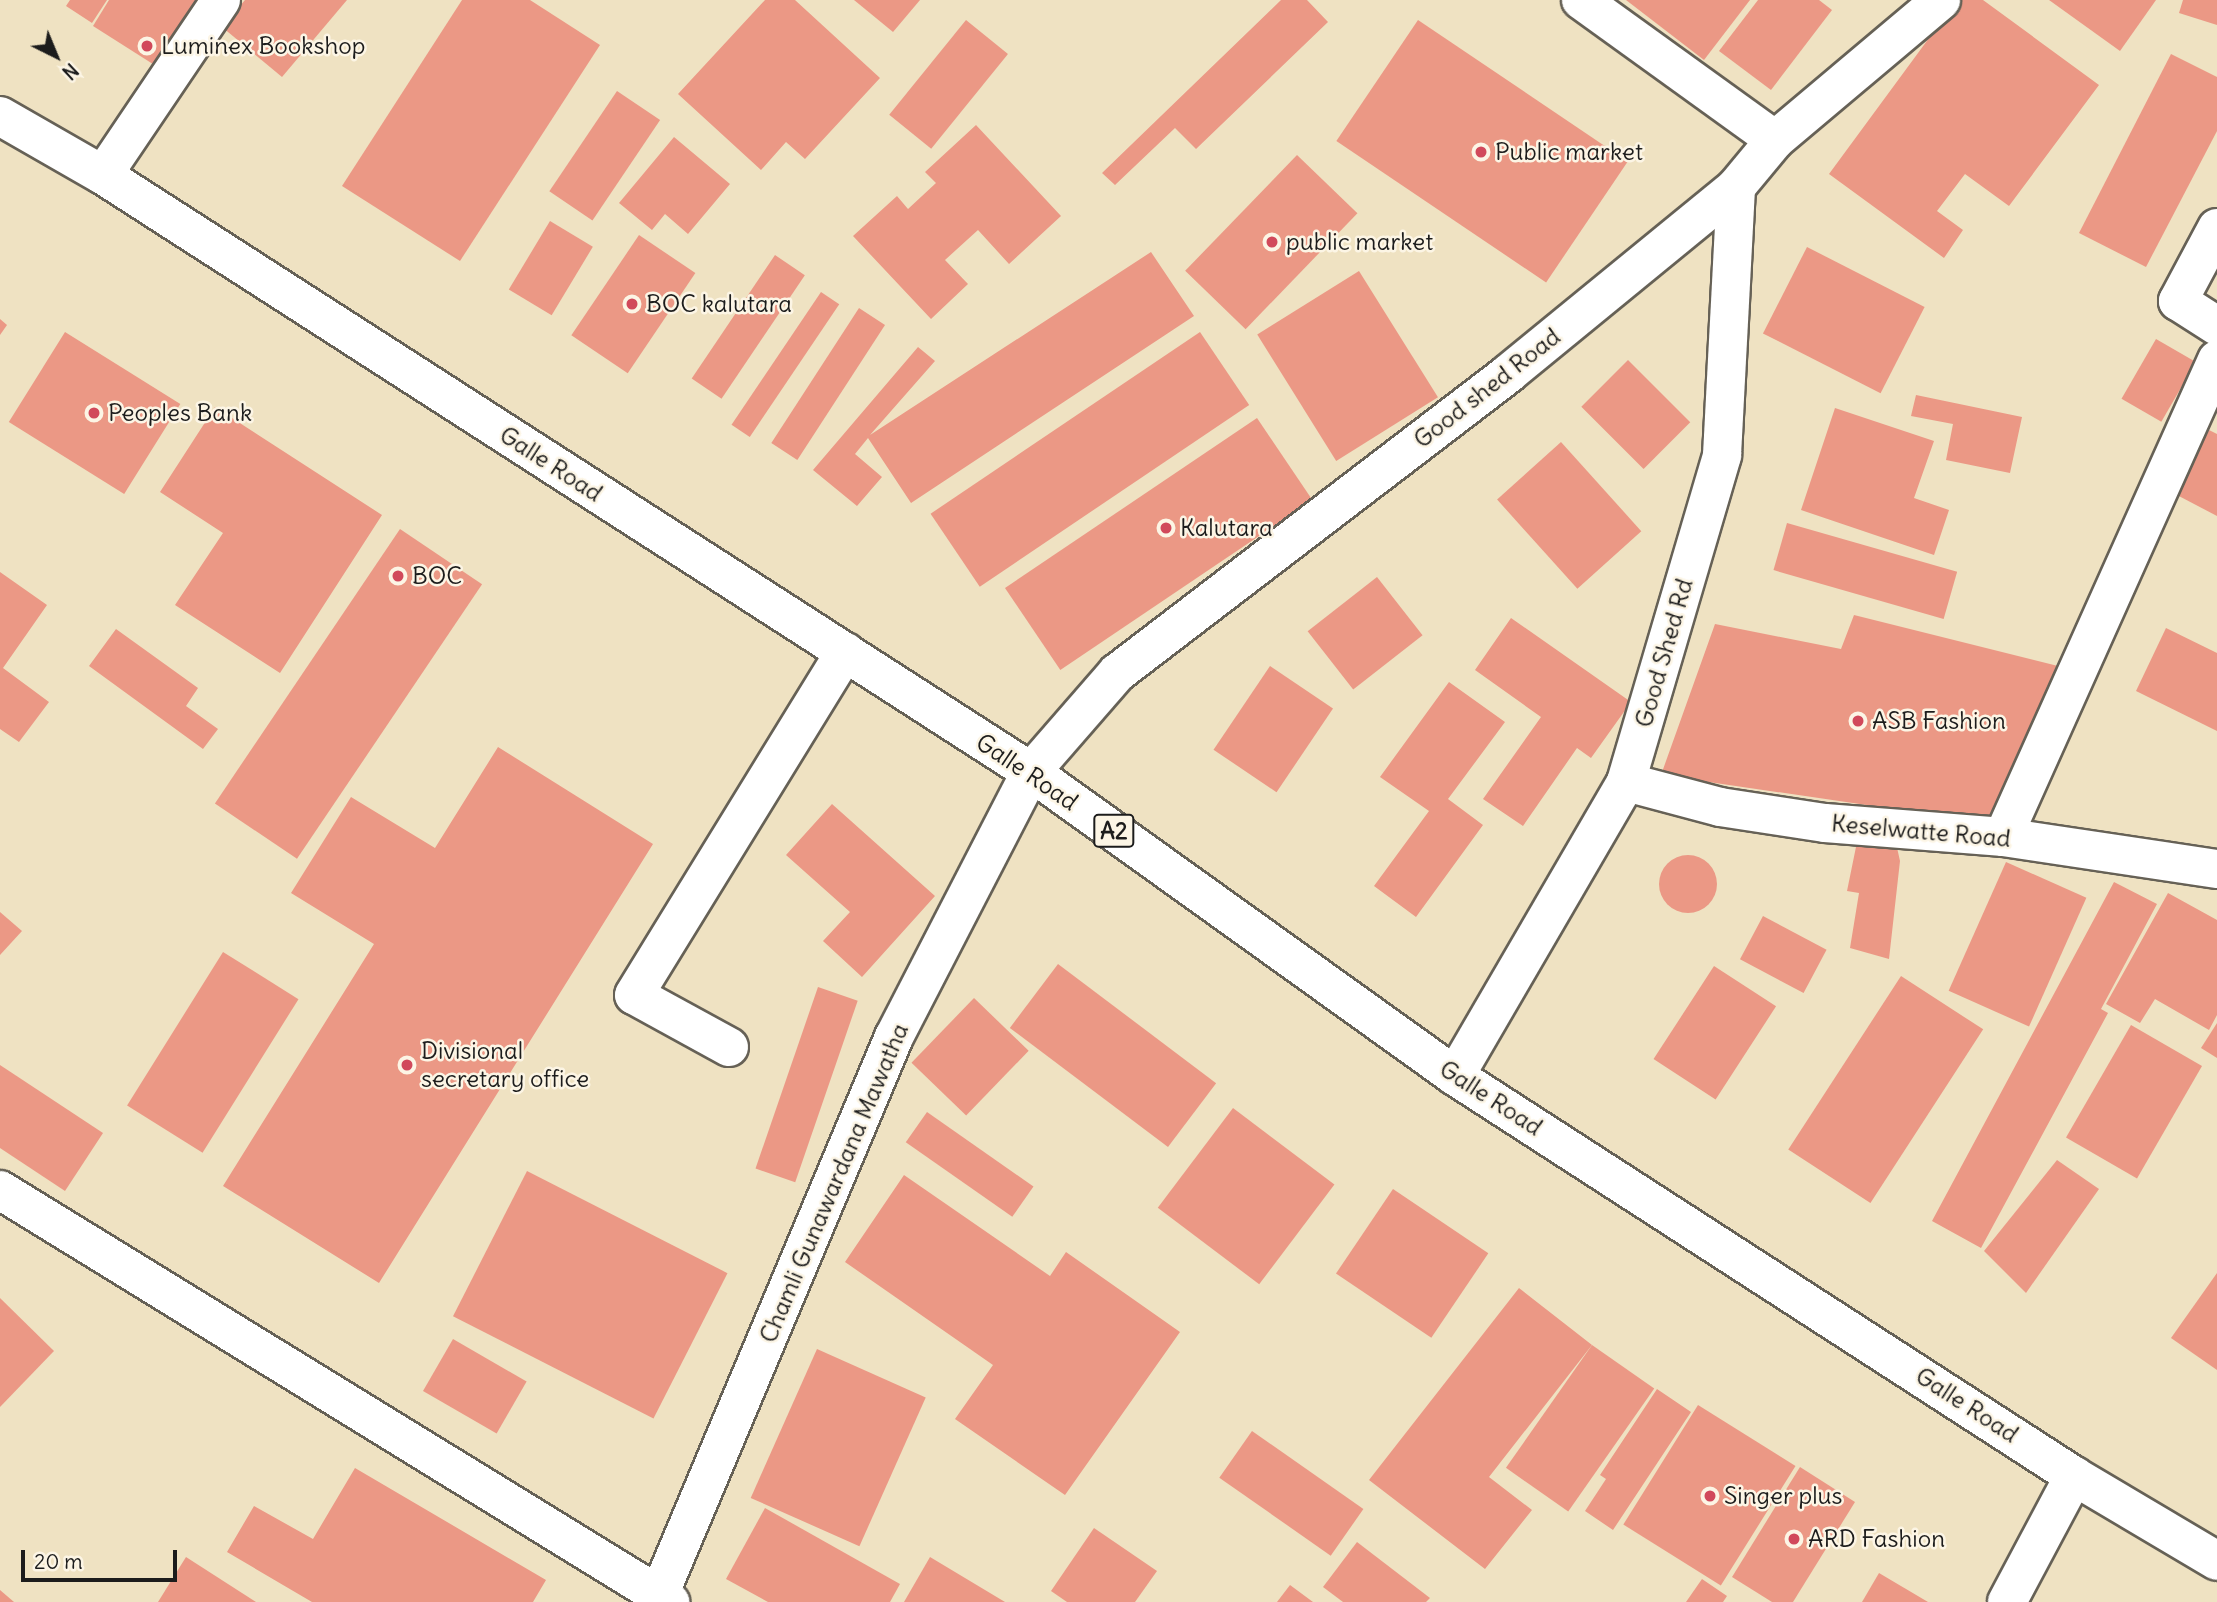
<!DOCTYPE html>
<style>
body{margin:0}
#map{position:relative;width:2217px;height:1602px;overflow:hidden;background:#efe2c2;font-family:Delius,sans-serif}
div>[style]{position:absolute}
.building>*{inset:0;background:#eb9885;transform-origin:0 0}
.round{border-radius:50%}
.roads{filter:drop-shadow(2px 0 #666156) drop-shadow(-2px 0 #666156) drop-shadow(0 2px #666156) drop-shadow(0 -2px #666156)}
.minor>*{height:38px;margin:-19px;padding:0 19px;transform-origin:19px;border-radius:19px;background:#fff}
.highway>*{height:38px;margin:-19px;padding:0 19px;transform-origin:19px;border-radius:19px;background:#fff}
.dots>*{width:19px;height:19px;translate:-50% -50%;box-sizing:border-box;border:4px solid #fcf5e5;border-radius:50%}
span{translate:-50% -50%;white-space:nowrap;text-align:center;line-height:1.15;-webkit-text-stroke:5px #fcf5e5;paint-order:stroke}
.shield-label span{padding:2px 5px;background:#fcf5e5;border:2px solid;border-radius:5px;-webkit-text-stroke-width:0}
.shield-label{font-size:23px;color:#1c1c1c;font-weight:700}
.poi-label{font-size:24px;color:#1c1c1c}
.left{translate:0 -50%;text-align:left}
.street-label{font-size:24px;color:#1c1c1c}
.north{position:absolute;left:21px;top:21px;width:70px;height:70px;-webkit-text-stroke:5px #fcf5e5;paint-order:stroke;rotate:137deg;font-size:19px;font-weight:700;line-height:28px;text-align:center;color:#1c1c1c}
.north::after{content:'';display:block;margin:auto;width:24px;height:32px;background:#1c1c1c;clip-path:polygon(50% 0,100% 100%,50% 72%,0 100%)}
.scale{position:absolute;left:21px;top:1550px;width:156px;height:32px;box-sizing:border-box;border:4px solid #1c1c1c;border-top:0;padding-left:9px;font-size:21px;line-height:24px;white-space:nowrap;color:#1c1c1c;-webkit-text-stroke:5px #fcf5e5;paint-order:stroke}
</style>
<div id="map">
<div class="building">
<div style="clip-path:polygon(70px 0,107px 0,92px 23px,66px 6px)"></div>
<div style="clip-path:polygon(109px 0,200px 0,156px 66px,93px 26px)"></div>
<div style="clip-path:polygon(245px 0,347px 0,282px 77px,222px 27px)"></div>
<div style="clip-path:polygon(462px 0,530px 0,600px 45px,460px 261px,342px 186px)"></div>
<div style="clip-path:polygon(765px 0,795px 0,880px 78px,805px 159px,786px 142px,761px 170px,678px 94px)"></div>
<div style="clip-path:polygon(854px 0,920px 0,893px 32px)"></div>
<div style="clip-path:polygon(1281px 0,1307px 0,1328px 22px,1196px 149px,1175px 128px,1115px 185px,1102px 173px)"></div>
<div style="clip-path:polygon(1626px 0,1750px 0,1704px 60px)"></div>
<div style="clip-path:polygon(1758px 0,1819px 0,1832px 10px,1771px 90px,1719px 51px)"></div>
<div style="clip-path:polygon(1957px 0,1983px 0,2099px 85px,2009px 206px,1965px 174px,1937px 211px,1963px 230px,1944px 258px,1829px 174px)"></div>
<div style="clip-path:polygon(2049px 0,2156px 0,2120px 51px)"></div>
<div style="clip-path:polygon(2183px 0,2217px 0,2217px 25px,2179px 13px)"></div>
<div style="left:966px;top:20px;width:54px;height:122px;rotate:39deg"></div>
<div style="left:1418px;top:20px;width:253px;height:146px;rotate:34deg"></div>
<div style="clip-path:polygon(2171px 54px,2217px 77px,2217px 131px,2146px 267px,2079px 233px)"></div>
<div style="left:617px;top:91px;width:52px;height:121px;rotate:34deg"></div>
<div style="clip-path:polygon(976px 125px,1061px 216px,1009px 264px,978px 230px,945px 260px,968px 284px,931px 319px,853px 236px,897px 196px,908px 209px,936px 183px,925px 172px)"></div>
<div style="clip-path:polygon(674px 137px,730px 184px,688px 234px,665px 214px,652px 230px,619px 203px)"></div>
<div style="left:1297px;top:155px;width:84px;height:161px;rotate:44deg"></div>
<div style="left:550px;top:221px;width:50px;height:80px;rotate:31deg"></div>
<div style="left:639px;top:235px;width:68px;height:121px;rotate:34deg"></div>
<div style="left:1807px;top:247px;width:132px;height:97px;rotate:27deg"></div>
<div style="clip-path:polygon(1151px 252px,1194px 316px,911px 503px,868px 438px,855px 454px,882px 477px,857px 506px,813px 470px,918px 347px,935px 361px,870px 435px)"></div>
<div style="left:775px;top:255px;width:36px;height:149px;rotate:34deg"></div>
<div style="left:1359px;top:271px;width:149px;height:120px;rotate:58deg"></div>
<div style="left:821px;top:292px;width:22px;height:160px;rotate:34deg"></div>
<div style="left:859px;top:308px;width:31px;height:161px;rotate:33deg"></div>
<div style="clip-path:polygon(0 319px,7px 325px,0 335px)"></div>
<div style="left:65px;top:332px;width:136px;height:106px;rotate:32deg"></div>
<div style="left:1200px;top:332px;width:88px;height:325px;rotate:56deg"></div>
<div style="left:2156px;top:339px;width:46px;height:69px;rotate:30deg"></div>
<div style="left:1628px;top:360px;width:88px;height:66px;rotate:45deg"></div>
<div style="clip-path:polygon(1916px 395px,2022px 417px,2010px 473px,1946px 460px,1953px 424px,1911px 416px)"></div>
<div style="clip-path:polygon(215px 407px,382px 515px,280px 673px,175px 605px,223px 533px,160px 492px)"></div>
<div style="clip-path:polygon(1835px 408px,1934px 441px,1914px 498px,1949px 510px,1934px 555px,1801px 510px)"></div>
<div style="left:1257px;top:418px;width:99px;height:304px;rotate:56deg"></div>
<div style="clip-path:polygon(2209px 430px,2217px 434px,2217px 516px,2175px 494px)"></div>
<div style="left:1561px;top:442px;width:120px;height:86px;rotate:48deg"></div>
<div style="left:1787px;top:523px;width:177px;height:49px;rotate:16deg"></div>
<div style="left:400px;top:529px;width:99px;height:331px;rotate:34deg"></div>
<div style="clip-path:polygon(0 572px,47px 605px,3px 668px,49px 702px,19px 742px,0 729px)"></div>
<div style="left:1377px;top:577px;width:74px;height:88px;rotate:52deg"></div>
<div style="clip-path:polygon(1854px 615px,2062px 667px,1989px 823px,1661px 775px,1715px 624px,1841px 649px)"></div>
<div style="clip-path:polygon(1511px 618px,1631px 702px,1591px 758px,1577px 748px,1523px 826px,1483px 799px,1541px 717px,1475px 670px)"></div>
<div style="clip-path:polygon(2166px 628px,2217px 653px,2217px 731px,2136px 691px)"></div>
<div style="clip-path:polygon(116px 629px,198px 688px,186px 706px,218px 729px,203px 749px,89px 666px)"></div>
<div style="left:1270px;top:666px;width:76px;height:101px;rotate:34deg"></div>
<div style="clip-path:polygon(1449px 682px,1505px 722px,1448px 799px,1483px 825px,1416px 917px,1374px 886px,1429px 811px,1380px 777px)"></div>
<div style="clip-path:polygon(498px 747px,653px 844px,379px 1283px,223px 1186px,374px 944px,291px 893px,351px 797px,435px 848px)"></div>
<div style="clip-path:polygon(832px 804px,935px 896px,862px 977px,823px 941px,850px 912px,786px 855px)"></div>
<div style="clip-path:polygon(1857px 842px,1896px 843px,1900px 861px,1889px 959px,1850px 948px,1859px 893px,1847px 891px)"></div>
<div class="round" style="left:1659px;top:855px;width:58px;height:58px"></div>
<div style="left:2006px;top:862px;width:88px;height:141px;rotate:24deg"></div>
<div style="clip-path:polygon(2114px 882px,2157px 904px,2101px 1009px,2108px 1013px,1981px 1248px,1932px 1221px)"></div>
<div style="clip-path:polygon(2168px 893px,2217px 920px,2217px 1015px,2209px 1030px,2155px 999px,2140px 1023px,2106px 1004px)"></div>
<div style="clip-path:polygon(0 912px,22px 931px,0 955px)"></div>
<div style="left:1763px;top:916px;width:72px;height:49px;rotate:28deg"></div>
<div style="left:223px;top:952px;width:89px;height:181px;rotate:32deg"></div>
<div style="left:1058px;top:964px;width:198px;height:80px;rotate:37deg"></div>
<div style="left:1714px;top:966px;width:74px;height:111px;rotate:33deg"></div>
<div style="left:1901px;top:976px;width:98px;height:207px;rotate:33deg"></div>
<div style="left:818px;top:987px;width:42px;height:192px;rotate:19deg"></div>
<div style="left:974px;top:998px;width:76px;height:90px;rotate:44deg"></div>
<div style="clip-path:polygon(2217px 1023px,2217px 1058px,2201px 1048px)"></div>
<div style="left:2131px;top:1025px;width:82px;height:130px;rotate:30deg"></div>
<div style="clip-path:polygon(0 1065px,103px 1133px,65px 1191px,0 1148px)"></div>
<div style="left:1233px;top:1108px;width:127px;height:125px;rotate:37deg"></div>
<div style="left:927px;top:1112px;width:130px;height:37px;rotate:35deg"></div>
<div style="clip-path:polygon(2057px 1160px,2099px 1189px,2026px 1293px,1984px 1251px)"></div>
<div style="left:527px;top:1171px;width:225px;height:163px;rotate:27deg"></div>
<div style="clip-path:polygon(904px 1175px,1050px 1276px,1066px 1252px,1180px 1332px,1065px 1495px,955px 1419px,993px 1365px,845px 1262px)"></div>
<div style="left:1393px;top:1189px;width:115px;height:102px;rotate:34deg"></div>
<div style="clip-path:polygon(2217px 1273px,2217px 1370px,2171px 1338px)"></div>
<div style="clip-path:polygon(1519px 1288px,1592px 1345px,1489px 1477px,1532px 1510px,1485px 1569px,1369px 1480px)"></div>
<div style="clip-path:polygon(0 1298px,54px 1351px,0 1407px)"></div>
<div style="left:453px;top:1339px;width:85px;height:60px;rotate:30deg"></div>
<div style="left:1592px;top:1345px;width:76px;height:150px;rotate:35deg"></div>
<div style="left:817px;top:1349px;width:119px;height:163px;rotate:24deg"></div>
<div style="clip-path:polygon(1657px 1389px,1691px 1412px,1613px 1530px,1585px 1511px,1606px 1479px,1600px 1475px)"></div>
<div style="left:1698px;top:1405px;width:115px;height:141px;rotate:32deg"></div>
<div style="left:1252px;top:1431px;width:136px;height:57px;rotate:35deg"></div>
<div style="clip-path:polygon(1800px 1467px,1855px 1502px,1793px 1602px,1772px 1602px,1732px 1577px)"></div>
<div style="clip-path:polygon(355px 1468px,546px 1580px,533px 1602px,312px 1602px,227px 1552px,254px 1506px,313px 1539px)"></div>
<div style="clip-path:polygon(765px 1508px,900px 1584px,890px 1602px,768px 1602px,726px 1579px)"></div>
<div style="clip-path:polygon(1094px 1528px,1157px 1571px,1135px 1602px,1067px 1602px,1051px 1591px)"></div>
<div style="clip-path:polygon(1357px 1542px,1430px 1598px,1426px 1602px,1343px 1602px,1323px 1587px)"></div>
<div style="clip-path:polygon(186px 1557px,256px 1602px,158px 1602px)"></div>
<div style="clip-path:polygon(930px 1557px,1005px 1602px,904px 1602px)"></div>
<div style="clip-path:polygon(1879px 1573px,1928px 1602px,1862px 1602px)"></div>
<div style="clip-path:polygon(1702px 1579px,1727px 1596px,1723px 1602px,1686px 1602px)"></div>
<div style="clip-path:polygon(1290px 1585px,1313px 1602px,1277px 1602px)"></div>
<div style="clip-path:polygon(0 1590px,14px 1602px,0 1602px)"></div>
</div>
<div class="roads">
<div class="minor">
<div style="left:1581px;top:0;width:239px;rotate:35.8deg"></div>
<div style="left:103px;top:175px;width:211px;rotate:-56deg"></div>
<div style="left:2217px;top:228px;width:83px;rotate:118.1deg"></div>
<div style="left:2178px;top:301px;width:46px;rotate:32.7deg"></div>
<div style="left:1626px;top:782px;width:97px;rotate:14.9deg"></div>
<div style="left:1720px;top:807px;width:106px;rotate:8.7deg"></div>
<div style="left:1825px;top:823px;width:179px;rotate:4.5deg"></div>
<div style="left:2003px;top:837px;width:216px;rotate:8.5deg"></div>
<div style="left:2003px;top:837px;width:523px;rotate:-65.84deg"></div>
<div style="left:729px;top:1047px;width:108px;rotate:-151.3deg"></div>
<div style="left:634px;top:995px;width:403px;rotate:-58.4deg"></div>
<div style="left:1455px;top:1076px;width:340px;rotate:-59.8deg"></div>
<div style="left:1626px;top:782px;width:341px;rotate:-73.6deg"></div>
<div style="left:1722px;top:455px;width:268px;rotate:-87deg"></div>
<div style="left:0;top:1190px;width:787px;rotate:31.59deg"></div>
<div style="left:656px;top:1602px;width:613px;rotate:-67.16deg"></div>
<div style="left:894px;top:1037px;width:298px;rotate:-62.7deg"></div>
<div style="left:1031px;top:772px;width:131px;rotate:-49deg"></div>
<div style="left:1117px;top:673px;width:494px;rotate:-37.4deg"></div>
<div style="left:1509px;top:373px;width:293px;rotate:-39.3deg"></div>
<div style="left:1736px;top:187px;width:61px;rotate:-50.3deg"></div>
<div style="left:1775px;top:140px;width:217px;rotate:-40.1deg"></div>
<div style="left:2007px;top:1602px;width:143px;rotate:-62deg"></div>
</div>
<div class="highway">
<div style="left:0;top:116px;width:119px;rotate:29.8deg"></div>
<div style="left:103px;top:175px;width:1103px;rotate:32.75deg"></div>
<div style="left:1031px;top:772px;width:522px;rotate:35.64deg"></div>
<div style="left:1455px;top:1076px;width:737px;rotate:32.87deg"></div>
<div style="left:2074px;top:1476px;width:166px;rotate:30.7deg"></div>
</div>
</div>
<div class="dots">
<div style="left:147px;top:46px;background:#d1495b"></div>
<div style="left:1481px;top:152px;background:#d1495b"></div>
<div style="left:1272px;top:242px;background:#d1495b"></div>
<div style="left:632px;top:304px;background:#d1495b"></div>
<div style="left:94px;top:413px;background:#d1495b"></div>
<div style="left:1166px;top:528px;background:#d1495b"></div>
<div style="left:398px;top:576px;background:#d1495b"></div>
<div style="left:1858px;top:721px;background:#d1495b"></div>
<div style="left:407px;top:1065px;background:#d1495b"></div>
<div style="left:1710px;top:1496px;background:#d1495b"></div>
<div style="left:1794px;top:1539px;background:#d1495b"></div>
</div>
<div class="shield-label">
<span style="left:1114px;top:831px">A2</span>
</div>
<div class="poi-label">
<span class="left" style="left:161px;top:46px">Luminex Bookshop</span>
<span class="left" style="left:1495px;top:152px">Public market</span>
<span class="left" style="left:1286px;top:242px">public market</span>
<span class="left" style="left:646px;top:304px">BOC kalutara</span>
<span class="left" style="left:108px;top:413px">Peoples Bank</span>
<span class="left" style="left:1180px;top:528px">Kalutara</span>
<span class="left" style="left:412px;top:576px">BOC</span>
<span class="left" style="left:1872px;top:721px">ASB Fashion</span>
<span class="left" style="left:421px;top:1065px">Divisional<br>secretary office</span>
<span class="left" style="left:1724px;top:1496px">Singer plus</span>
<span class="left" style="left:1808px;top:1539px">ARD Fashion</span>
</div>
<div class="street-label">
<span style="left:1487px;top:388px;rotate:-38deg">Good shed Road</span>
<span style="left:551px;top:464px;rotate:33deg">Galle Road</span>
<span style="left:1664px;top:653px;rotate:-74deg">Good Shed Rd</span>
<span style="left:1027px;top:772px;rotate:34deg">Galle Road</span>
<span style="left:1921px;top:831px;rotate:5deg">Keselwatte Road</span>
<span style="left:1491px;top:1098px;rotate:33deg">Galle Road</span>
<span style="left:834px;top:1183px;rotate:-67deg">Chamli Gunawardana Mawatha</span>
<span style="left:1967px;top:1405px;rotate:33deg">Galle Road</span>
</div>
<div class="north">N</div>
<div class="scale">20 m</div>
</div>
